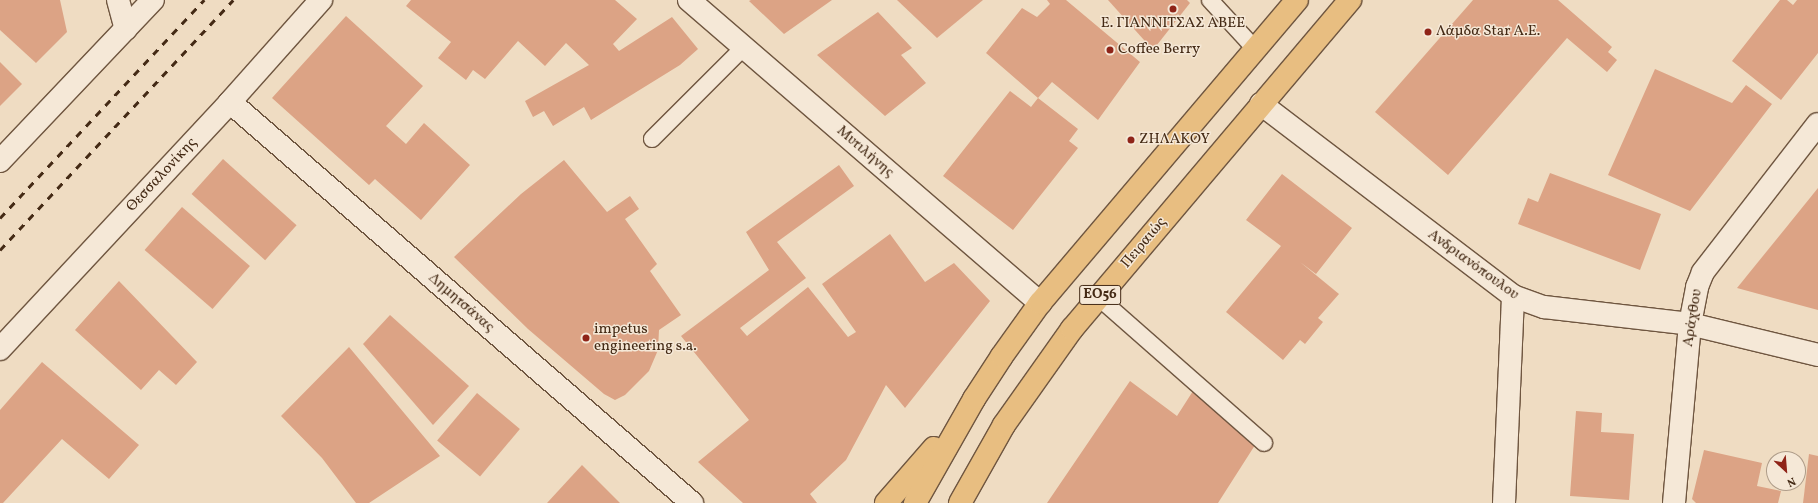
<!DOCTYPE html>
<meta charset="utf-8">
<style>
body{margin:0}
#map{position:relative;width:1818px;height:503px;overflow:hidden;background:#efdcc2;font-family:Vollkorn,serif}
div>[style]{position:absolute}
.building>*{inset:0;background:#dca385;transform-origin:0 0}
.roads{filter:drop-shadow(1px 0 #6f5640) drop-shadow(-1px 0 #6f5640) drop-shadow(0 1px #6f5640) drop-shadow(0 -1px #6f5640)}
.lane>*{height:16px;margin:-8px;padding:0 8px;transform-origin:8px;border-radius:8px;background:#f5e8d7}
.street>*{height:22px;margin:-11px;padding:0 11px;transform-origin:11px;border-radius:11px;background:#f5e8d7}
.primary>*{height:22px;margin:-11px;padding:0 11px;transform-origin:11px;border-radius:11px;background:#e8be81}
.rail>*{height:3px;margin-top:-1.5px;transform-origin:0;background:repeating-linear-gradient(90deg,#442a15 0 7px,transparent 0 14px)}
.dots>*{width:11px;height:11px;translate:-50% -50%;box-sizing:border-box;border:2px solid #f5e8d7;border-radius:50%}
span{translate:-50% -50%;white-space:nowrap;text-align:center;line-height:1.15;-webkit-text-stroke:3px #f5e8d7;paint-order:stroke}
.shield-label span{padding:1px 3px;background:#f5e8d7;border:1px solid;border-radius:3px;-webkit-text-stroke-width:0}
.shield-label{font-size:14px;color:#442a15;font-weight:700}
.poi-label{font-size:15px;color:#442a15}
.left{translate:0 -50%;text-align:left}
.street-label{font-size:15px;color:#442a15}
.north{position:absolute;left:1766px;top:451px;width:40px;height:40px;box-sizing:border-box;background:#f5e8d7;border:1px solid #ae9c89;border-radius:50%;rotate:154deg;font-size:11px;font-weight:700;line-height:16px;text-align:center;color:#442a15}
.north::after{content:'';display:block;margin:auto;width:14px;height:18px;background:#8f2418;clip-path:polygon(50% 0,100% 100%,50% 72%,0 100%)}
</style>
<div id="map">
<div class="building">
<div style="clip-path:polygon(0 0,60px 0,67px 32px,36px 63px,0 30px)"></div>
<div style="clip-path:polygon(411px 0,615px 0,637px 19px,613px 44px,619px 51px,672px 17px,698px 49px,680px 65px,591px 120px,584px 107px,553px 126px,544px 111px,533px 117px,525px 101px,589px 65px,566px 43px,545px 66px,518px 41px,485px 79px,473px 70px,466px 80px,438px 58px,451px 42px,406px 6px)"></div>
<div style="clip-path:polygon(751px 0,832px 0,784px 34px,749px 1px)"></div>
<div style="clip-path:polygon(897px 0,983px 0,937px 38px)"></div>
<div style="clip-path:polygon(1047px 0,1066px 0,1140px 62px,1098px 120px,1052px 82px,1038px 98px,986px 53px,1022px 8px,1037px 17px,1050px 4px)"></div>
<div style="clip-path:polygon(1108px 0,1187px 0,1190px 3px,1153px 50px)"></div>
<div style="clip-path:polygon(1473px 0,1558px 0,1612px 47px,1608px 52px,1617px 60px,1607px 72px,1567px 38px,1448px 175px,1375px 112px)"></div>
<div style="clip-path:polygon(1780px 0,1787px 0,1793px 5px,1797px 0,1818px 0,1818px 53px,1781px 100px,1732px 61px)"></div>
<div style="clip-path:polygon(878px 12px,912px 48px,901px 55px,926px 83px,885px 116px,817px 55px)"></div>
<div style="clip-path:polygon(346px 16px,423px 86px,386px 126px,406px 144px,424px 123px,470px 165px,421px 220px,375px 179px,369px 185px,272px 98px)"></div>
<div style="clip-path:polygon(0 62px,22px 84px,0 106px)"></div>
<div style="clip-path:polygon(1655px 69px,1732px 103px,1746px 85px,1772px 104px,1690px 211px,1608px 175px)"></div>
<div style="clip-path:polygon(1010px 91px,1031px 107px,1038px 98px,1078px 129px,1069px 141px,1078px 148px,1013px 230px,943px 176px)"></div>
<div style="left:223px;top:159px;width:99px;height:47px;rotate:42deg"></div>
<div style="clip-path:polygon(564px 160px,607px 212px,630px 196px,639px 209px,625px 219px,657px 264px,650px 271px,681px 315px,659px 330px,658px 350px,649px 371px,625px 395px,615px 400px,604px 394px,528px 329px,454px 257px,521px 194px)"></div>
<div style="clip-path:polygon(839px 165px,854px 186px,777px 242px,806px 278px,740px 328px,747px 336px,808px 287px,848px 337px,856px 332px,822px 284px,890px 234px,925px 282px,954px 263px,990px 301px,905px 408px,886px 385px,846px 460px,810px 494px,817px 503px,743px 503px,698px 462px,749px 420px,681px 336px,769px 270px,746px 232px)"></div>
<div style="clip-path:polygon(1550px 173px,1661px 214px,1640px 270px,1518px 224px,1528px 198px,1538px 202px)"></div>
<div style="clip-path:polygon(1282px 174px,1352px 228px,1316px 274px,1300px 262px,1339px 294px,1318px 318px,1323px 322px,1305px 344px,1300px 340px,1283px 360px,1226px 312px,1281px 246px,1246px 220px)"></div>
<div style="clip-path:polygon(1818px 188px,1818px 310px,1737px 288px)"></div>
<div style="left:182px;top:207px;width:90px;height:57px;rotate:41deg"></div>
<div style="clip-path:polygon(119px 281px,197px 362px,176px 385px,159px 370px,141px 390px,75px 330px)"></div>
<div style="clip-path:polygon(390px 315px,469px 386px,433px 425px,363px 344px)"></div>
<div style="clip-path:polygon(349px 347px,440px 456px,369px 503px,356px 503px,322px 458px,281px 416px)"></div>
<div style="clip-path:polygon(42px 362px,139px 445px,109px 479px,62px 439px,3px 503px,0 503px,0 410px)"></div>
<div style="clip-path:polygon(1130px 381px,1177px 416px,1193px 391px,1257px 442px,1218px 503px,1047px 503px)"></div>
<div style="left:477px;top:393px;width:56px;height:62px;rotate:40deg"></div>
<div style="clip-path:polygon(1576px 411px,1602px 413px,1601px 432px,1634px 434px,1629px 500px,1570px 496px)"></div>
<div style="clip-path:polygon(1704px 450px,1762px 463px,1757px 486px,1781px 491px,1778px 503px,1696px 503px,1692px 499px)"></div>
<div style="clip-path:polygon(1809px 454px,1818px 456px,1818px 503px,1803px 503px)"></div>
<div style="clip-path:polygon(582px 465px,620px 503px,547px 503px)"></div>
</div>
<div class="roads">
<div class="lane">
<div style="left:1210px;top:0;width:67px;rotate:47.4deg"></div>
<div style="left:652px;top:139px;width:130px;rotate:-45deg"></div>
<div style="left:1098px;top:297px;width:221px;rotate:41.3deg"></div>
</div>
<div class="street">
<div style="left:118px;top:0;width:30px;rotate:75deg"></div>
<div style="left:689px;top:0;width:464px;rotate:40.8deg"></div>
<div style="left:230px;top:102px;width:612px;rotate:40.96deg"></div>
<div style="left:1261px;top:104px;width:317px;rotate:37.3deg"></div>
<div style="left:1513px;top:296px;width:33px;rotate:20deg"></div>
<div style="left:1544px;top:307px;width:147px;rotate:6.6deg"></div>
<div style="left:1690px;top:324px;width:132px;rotate:13.6deg"></div>
<div style="left:0;top:161px;width:222px;rotate:-46.5deg"></div>
<div style="left:0;top:349px;width:338px;rotate:-47deg"></div>
<div style="left:230px;top:102px;width:137px;rotate:-48.3deg"></div>
<div style="left:1504px;top:503px;width:207px;rotate:-87.5deg"></div>
<div style="left:1674px;top:503px;width:180px;rotate:-84.9deg"></div>
<div style="left:1690px;top:324px;width:38px;rotate:-79deg"></div>
<div style="left:1697px;top:287px;width:16px;rotate:-68deg"></div>
<div style="left:1703px;top:272px;width:187px;rotate:-52.2deg"></div>
</div>
<div class="primary">
<div style="left:886px;top:503px;width:73px;rotate:-48.9deg"></div>
<div style="left:915px;top:503px;width:120px;rotate:-60.4deg"></div>
<div style="left:974px;top:399px;width:51px;rotate:-56.9deg"></div>
<div style="left:1002px;top:356px;width:65px;rotate:-54.4deg"></div>
<div style="left:1040px;top:303px;width:397px;rotate:-49.7deg"></div>
<div style="left:960px;top:503px;width:90px;rotate:-60.6deg"></div>
<div style="left:1004px;top:425px;width:118px;rotate:-54.7deg"></div>
<div style="left:1072px;top:329px;width:431px;rotate:-49.8deg"></div>
</div>
</div>
<div class="rail">
<div style="left:0;top:218px;width:299px;rotate:-46.9deg"></div>
<div style="left:0;top:250px;width:342px;rotate:-47deg"></div>
</div>
<div class="dots">
<div style="left:1173px;top:9px;background:#8f2418"></div>
<div style="left:1428px;top:32px;background:#8f2418"></div>
<div style="left:1110px;top:50px;background:#8f2418"></div>
<div style="left:1131px;top:140px;background:#8f2418"></div>
<div style="left:586px;top:338px;background:#8f2418"></div>
</div>
<div class="shield-label">
<span style="left:1100px;top:295px">ΕΟ56</span>
</div>
<div class="poi-label">
<span style="left:1173px;top:24px">Ε. ΓΙΑΝΝΙΤΣΑΣ ΑΒΕΕ</span>
<span class="left" style="left:1436px;top:32px">Λάμδα Star Α.Ε.</span>
<span class="left" style="left:1118px;top:50px">Coffee Berry</span>
<span class="left" style="left:1139px;top:140px">ΖΗΛΑΚΟΥ</span>
<span class="left" style="left:594px;top:338px">impetus<br>engineering s.a.</span>
</div>
<div class="street-label">
<span style="left:865px;top:152px;rotate:41deg">Μυτιλήνης</span>
<span style="left:162px;top:175px;rotate:-47deg">Θεσσαλονίκης</span>
<span style="left:1144px;top:243px;rotate:-50deg">Πειραιώς</span>
<span style="left:1473px;top:265px;rotate:36deg">Ανδριανόπουλου</span>
<span style="left:461px;top:303px;rotate:41deg">Δημητσάνας</span>
<span style="left:1693px;top:318px;rotate:-81deg">Αράχθου</span>
</div>
<div class="north">N</div>
</div>
